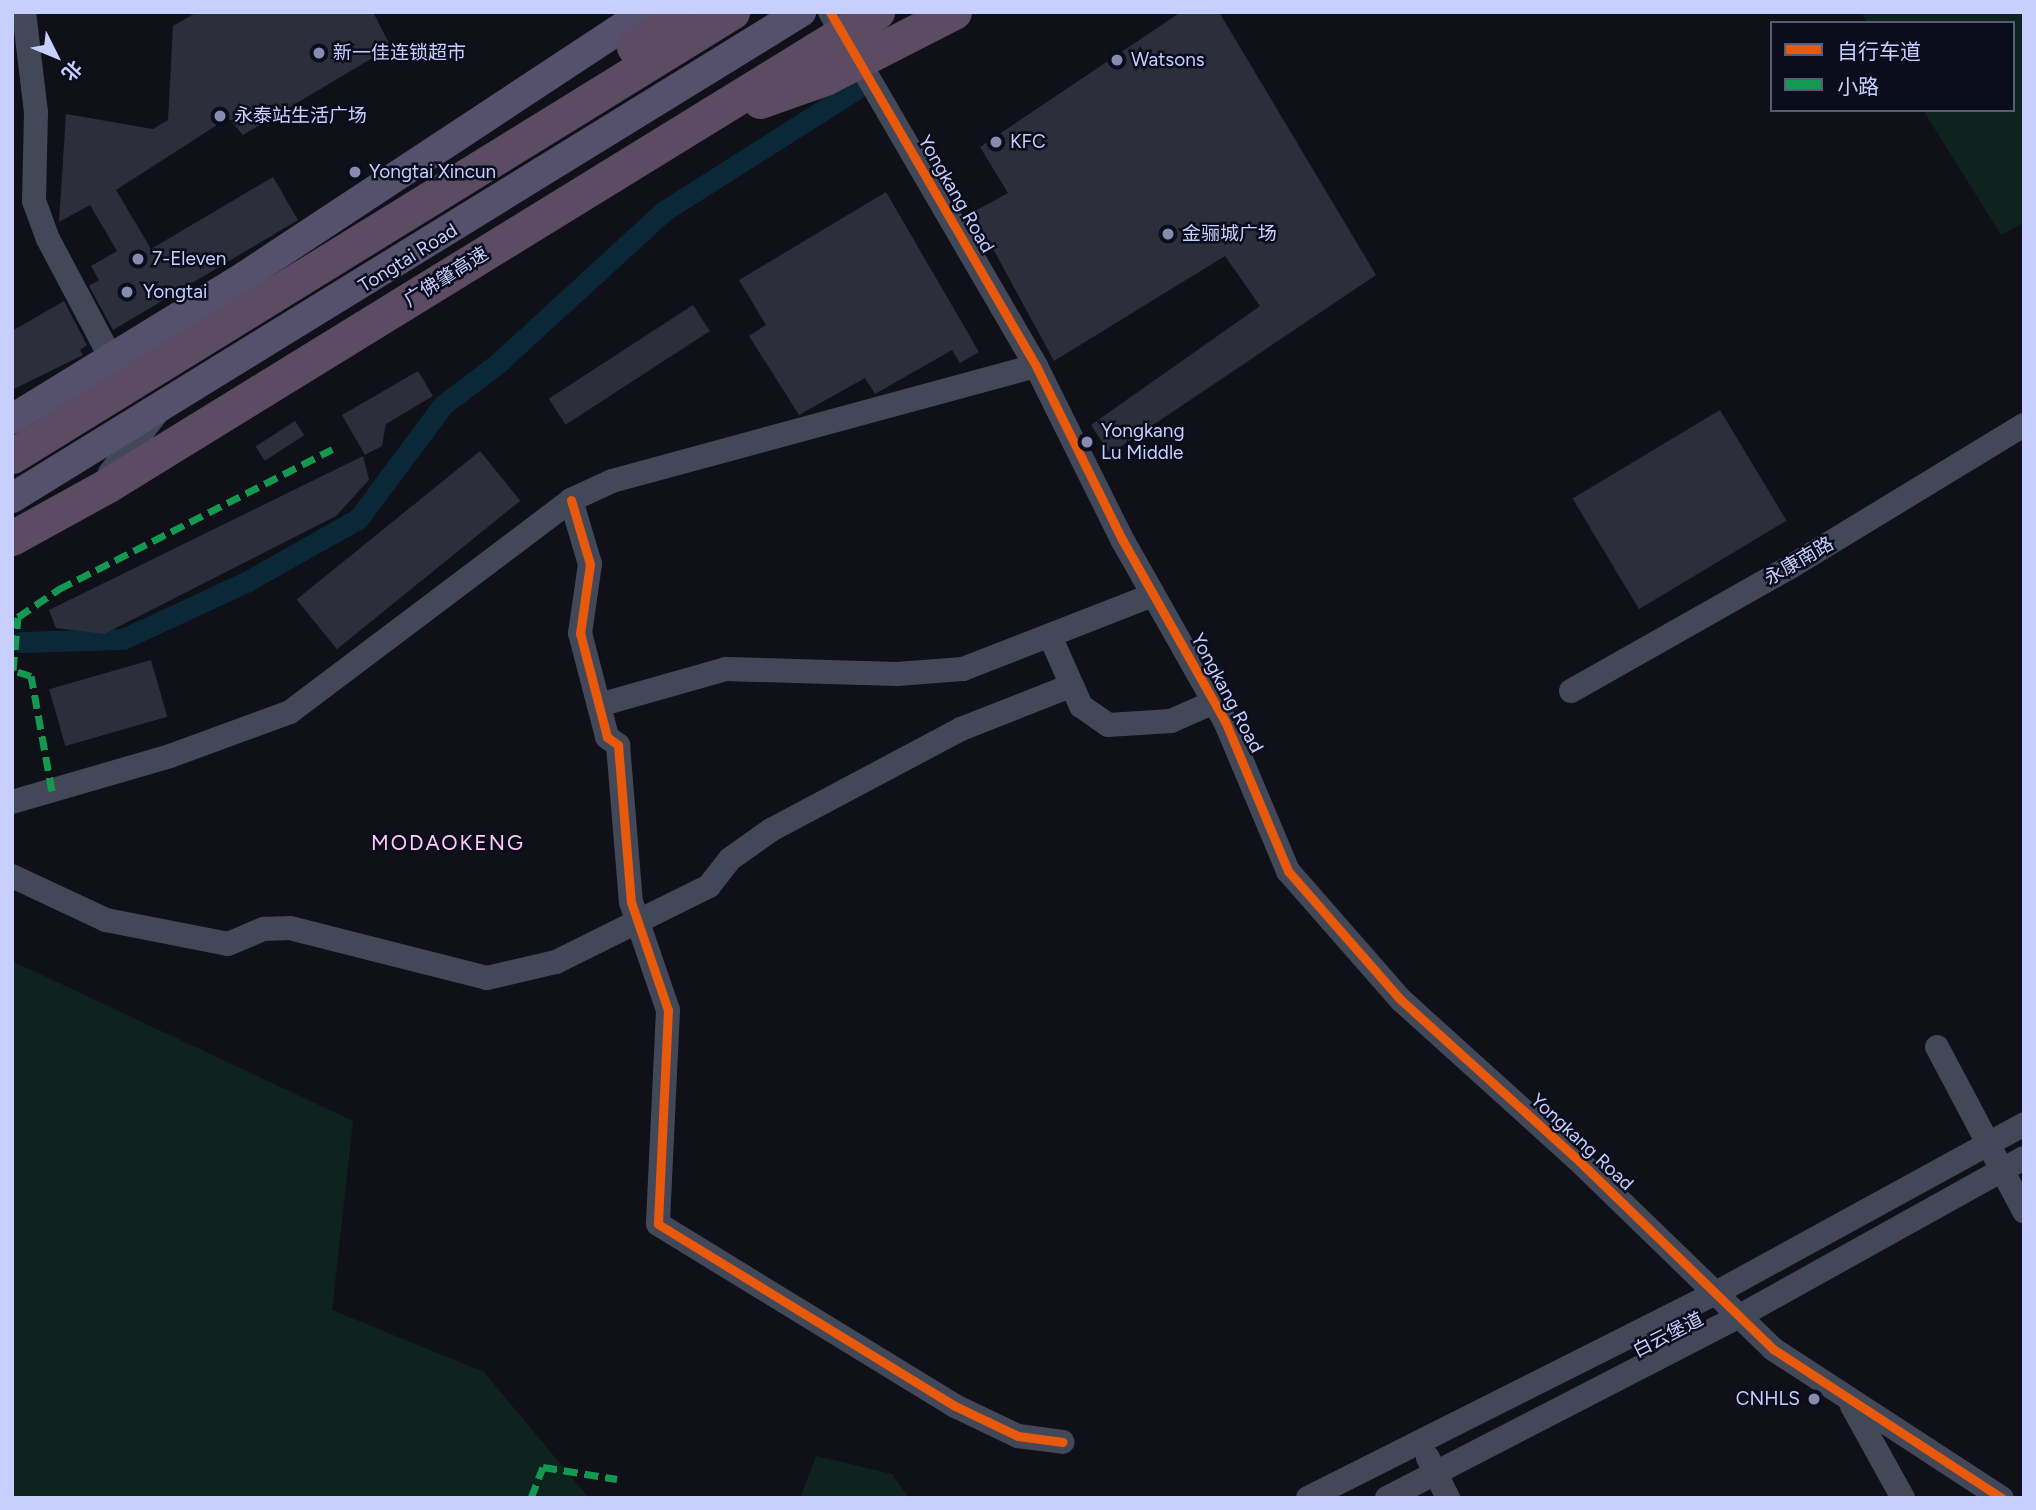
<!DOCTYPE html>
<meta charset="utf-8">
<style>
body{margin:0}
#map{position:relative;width:2036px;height:1510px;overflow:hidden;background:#0f1018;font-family:Figtree,"Noto Sans SC",sans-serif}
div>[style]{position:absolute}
.green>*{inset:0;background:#0e231e}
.canal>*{height:21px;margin:-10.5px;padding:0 10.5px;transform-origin:10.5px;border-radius:10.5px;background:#0b2839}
.building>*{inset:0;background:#2c2e3c;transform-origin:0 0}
.minor>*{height:24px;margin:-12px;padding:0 12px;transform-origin:12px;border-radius:12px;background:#434859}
.major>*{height:30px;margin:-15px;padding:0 15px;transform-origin:15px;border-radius:15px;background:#55516d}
.highway>*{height:35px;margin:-17.5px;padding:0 17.5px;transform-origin:17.5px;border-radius:17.5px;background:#5b4b63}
.quiet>*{height:7px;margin-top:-3.5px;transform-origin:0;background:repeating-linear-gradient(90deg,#139951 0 14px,transparent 0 21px)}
.cycleway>*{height:9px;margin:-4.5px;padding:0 4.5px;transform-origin:4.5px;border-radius:4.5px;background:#e8590c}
.dots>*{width:19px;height:19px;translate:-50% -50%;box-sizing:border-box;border:4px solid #0b0d1c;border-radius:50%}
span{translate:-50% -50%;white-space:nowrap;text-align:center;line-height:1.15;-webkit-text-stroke:5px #0b0d1c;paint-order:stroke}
.poi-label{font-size:19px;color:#c7cfff}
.left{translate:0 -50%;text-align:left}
.right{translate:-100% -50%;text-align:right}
.street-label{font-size:19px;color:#c7cfff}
.neighbourhood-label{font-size:21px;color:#ffc9f9;letter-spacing:2px}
.frame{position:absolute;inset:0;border:14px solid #c7cfff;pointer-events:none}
.legend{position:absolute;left:1770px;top:21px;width:245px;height:91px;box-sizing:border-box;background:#0b0d1c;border:2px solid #565b77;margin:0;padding:9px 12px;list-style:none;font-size:21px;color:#c7cfff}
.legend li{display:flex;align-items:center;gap:14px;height:35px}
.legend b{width:35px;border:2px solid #565b77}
.north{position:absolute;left:21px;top:21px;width:70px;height:70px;-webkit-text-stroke:5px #0b0d1c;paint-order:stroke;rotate:133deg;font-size:19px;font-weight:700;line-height:28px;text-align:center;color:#c7cfff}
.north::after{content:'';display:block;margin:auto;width:24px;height:32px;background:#c7cfff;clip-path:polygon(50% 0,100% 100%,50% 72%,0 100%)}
</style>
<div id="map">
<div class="green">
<div style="clip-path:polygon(1861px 12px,2024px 12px,2024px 222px,2001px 235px,1923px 110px,2013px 110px,2013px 23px,1868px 23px)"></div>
<div style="clip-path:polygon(12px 961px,353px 1121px,332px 1310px,484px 1372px,589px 1498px,12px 1498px)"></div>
<div style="clip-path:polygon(816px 1456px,892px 1474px,909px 1498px,800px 1498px)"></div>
</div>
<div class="canal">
<div style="left:20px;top:642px;width:103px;rotate:-1.7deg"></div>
<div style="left:123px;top:639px;width:136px;rotate:-24.9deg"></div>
<div style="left:246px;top:582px;width:129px;rotate:-29.4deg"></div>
<div style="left:358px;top:519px;width:142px;rotate:-53.3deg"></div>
<div style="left:443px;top:405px;width:68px;rotate:-37.2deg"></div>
<div style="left:497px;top:364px;width:226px;rotate:-42.5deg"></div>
<div style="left:664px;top:211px;width:227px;rotate:-32.4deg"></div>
</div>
<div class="building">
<div style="clip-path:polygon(197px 12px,373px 12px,391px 47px,243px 135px,228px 118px,116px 190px,151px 249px,273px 177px,298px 220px,113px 330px,89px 286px,99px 280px,91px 266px,117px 251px,90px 205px,59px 222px,66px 114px,153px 129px,168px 120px,173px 26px)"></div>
<div style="clip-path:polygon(1181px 12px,1219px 12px,1376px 275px,1110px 454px,1091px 425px,1260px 306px,1225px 256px,1054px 361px,973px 212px,1008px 193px,980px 147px)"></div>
<div style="clip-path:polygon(886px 192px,979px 352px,960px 363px,952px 350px,875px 394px,865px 378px,799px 415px,749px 336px,766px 325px,739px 280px)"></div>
<div style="clip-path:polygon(64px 301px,87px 345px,80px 350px,83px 355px,12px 390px,12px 331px)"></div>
<div style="left:693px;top:305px;width:31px;height:172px;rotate:57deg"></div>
<div style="clip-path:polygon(418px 371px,433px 396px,386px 424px,382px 446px,365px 455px,342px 415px)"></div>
<div style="left:1720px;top:410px;width:129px;height:172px;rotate:59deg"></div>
<div style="left:295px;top:421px;width:17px;height:47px;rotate:57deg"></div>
<div style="left:480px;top:451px;width:64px;height:236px;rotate:51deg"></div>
<div style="clip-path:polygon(363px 456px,369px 480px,336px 516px,104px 634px,56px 628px,49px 610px)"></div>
<div style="left:151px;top:660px;width:59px;height:106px;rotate:74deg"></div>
</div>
<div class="minor">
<div style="left:24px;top:12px;width:101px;rotate:83.2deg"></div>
<div style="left:36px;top:112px;width:89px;rotate:91.3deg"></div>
<div style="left:34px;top:201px;width:40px;rotate:69.8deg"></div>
<div style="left:48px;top:239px;width:137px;rotate:62.1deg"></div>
<div style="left:830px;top:12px;width:410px;rotate:59.8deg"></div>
<div style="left:1036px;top:366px;width:195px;rotate:63.6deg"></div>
<div style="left:1123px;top:541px;width:207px;rotate:60.5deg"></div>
<div style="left:1225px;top:721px;width:163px;rotate:67.2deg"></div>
<div style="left:1288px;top:871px;width:171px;rotate:48.8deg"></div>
<div style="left:1401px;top:1000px;width:237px;rotate:42.1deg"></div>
<div style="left:1577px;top:1159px;width:273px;rotate:44.1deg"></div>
<div style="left:1773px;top:1349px;width:273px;rotate:33.1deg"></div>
<div style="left:110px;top:473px;width:76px;rotate:-51.9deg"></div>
<div style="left:571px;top:500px;width:67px;rotate:73.5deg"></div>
<div style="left:590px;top:564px;width:70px;rotate:98.2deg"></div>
<div style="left:580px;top:633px;width:107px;rotate:75.4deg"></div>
<div style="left:607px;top:737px;width:14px;rotate:36deg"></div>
<div style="left:618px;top:745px;width:158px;rotate:85.3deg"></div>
<div style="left:631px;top:902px;width:114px;rotate:71.1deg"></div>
<div style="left:668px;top:1010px;width:214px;rotate:92.7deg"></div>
<div style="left:658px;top:1224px;width:348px;rotate:31.5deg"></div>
<div style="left:955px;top:1406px;width:70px;rotate:25.5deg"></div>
<div style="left:1018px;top:1436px;width:45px;rotate:7.6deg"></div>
<div style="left:1050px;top:636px;width:77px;rotate:66.1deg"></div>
<div style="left:1081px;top:706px;width:33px;rotate:35deg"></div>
<div style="left:1108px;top:725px;width:63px;rotate:-3.6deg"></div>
<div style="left:1171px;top:721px;width:47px;rotate:-23.8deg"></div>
<div style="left:1571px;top:691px;width:248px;rotate:-29.5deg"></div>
<div style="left:1787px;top:569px;width:277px;rotate:-31.3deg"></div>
<div style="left:599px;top:705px;width:132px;rotate:-15.8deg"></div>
<div style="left:726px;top:669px;width:171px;rotate:1.7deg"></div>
<div style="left:897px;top:674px;width:66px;rotate:-4.3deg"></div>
<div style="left:963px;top:669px;width:204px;rotate:-21.3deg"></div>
<div style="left:12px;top:802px;width:165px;rotate:-16.2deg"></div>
<div style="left:170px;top:756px;width:128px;rotate:-20.1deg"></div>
<div style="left:290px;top:712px;width:352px;rotate:-37deg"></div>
<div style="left:571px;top:500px;width:45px;rotate:-24.9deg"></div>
<div style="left:612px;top:481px;width:439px;rotate:-15.2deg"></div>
<div style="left:12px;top:876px;width:104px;rotate:25.1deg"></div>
<div style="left:106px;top:920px;width:124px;rotate:11.1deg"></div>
<div style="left:228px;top:944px;width:39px;rotate:-23deg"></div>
<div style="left:264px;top:929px;width:26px;rotate:-2deg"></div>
<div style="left:290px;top:928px;width:203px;rotate:14.2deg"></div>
<div style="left:487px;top:978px;width:71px;rotate:-13.1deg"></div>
<div style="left:556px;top:962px;width:171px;rotate:-26.4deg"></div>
<div style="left:709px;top:886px;width:34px;rotate:-52deg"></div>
<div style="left:730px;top:859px;width:50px;rotate:-35.3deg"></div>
<div style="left:771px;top:830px;width:215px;rotate:-28deg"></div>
<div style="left:961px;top:729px;width:117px;rotate:-21.5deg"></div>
<div style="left:1937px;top:1047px;width:186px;rotate:62.1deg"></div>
<div style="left:1852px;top:1406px;width:105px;rotate:61deg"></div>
<div style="left:1428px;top:1458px;width:45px;rotate:63.4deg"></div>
<div style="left:1308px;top:1498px;width:454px;rotate:-26.7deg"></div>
<div style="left:1714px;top:1294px;width:354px;rotate:-28.7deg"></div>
<div style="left:1387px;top:1498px;width:395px;rotate:-27.3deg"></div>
<div style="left:1738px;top:1317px;width:327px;rotate:-29.1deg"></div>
</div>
<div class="major">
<div style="left:12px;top:419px;width:273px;rotate:-31.5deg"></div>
<div style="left:245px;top:276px;width:480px;rotate:-33.4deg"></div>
<div style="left:12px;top:498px;width:927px;rotate:-31.63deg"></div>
</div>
<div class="highway">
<div style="left:634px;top:47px;width:60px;rotate:-35.5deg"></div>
<div style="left:760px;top:101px;width:69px;rotate:-19.5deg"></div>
<div style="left:825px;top:78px;width:145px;rotate:-27.1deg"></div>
<div style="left:12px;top:456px;width:846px;rotate:-31.66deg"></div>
<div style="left:12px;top:538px;width:110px;rotate:-28.9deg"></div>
<div style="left:108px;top:485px;width:903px;rotate:-31.6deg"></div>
</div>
<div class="quiet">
<div style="left:52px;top:791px;width:117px;rotate:-100.3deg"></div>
<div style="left:31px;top:676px;width:19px;rotate:-162deg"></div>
<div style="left:13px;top:670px;width:53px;rotate:-84.6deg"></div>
<div style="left:18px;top:617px;width:50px;rotate:-34.3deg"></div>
<div style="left:59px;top:589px;width:307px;rotate:-27.1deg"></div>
<div style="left:531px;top:1498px;width:33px;rotate:-69deg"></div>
<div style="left:543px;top:1467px;width:75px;rotate:9.2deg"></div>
</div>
<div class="cycleway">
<div style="left:830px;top:12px;width:410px;rotate:59.8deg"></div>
<div style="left:1036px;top:366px;width:195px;rotate:63.6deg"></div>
<div style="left:1123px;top:541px;width:207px;rotate:60.5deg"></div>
<div style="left:1225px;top:721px;width:163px;rotate:67.2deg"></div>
<div style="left:1288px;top:871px;width:171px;rotate:48.8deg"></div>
<div style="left:1401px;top:1000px;width:237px;rotate:42.1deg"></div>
<div style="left:1577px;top:1159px;width:273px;rotate:44.1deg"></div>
<div style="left:1773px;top:1349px;width:273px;rotate:33.1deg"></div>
<div style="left:571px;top:500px;width:67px;rotate:73.5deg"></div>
<div style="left:590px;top:564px;width:70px;rotate:98.2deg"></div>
<div style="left:580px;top:633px;width:107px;rotate:75.4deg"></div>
<div style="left:607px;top:737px;width:14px;rotate:36deg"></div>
<div style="left:618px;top:745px;width:158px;rotate:85.3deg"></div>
<div style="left:631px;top:902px;width:114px;rotate:71.1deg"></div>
<div style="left:668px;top:1010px;width:214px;rotate:92.7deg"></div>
<div style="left:658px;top:1224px;width:348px;rotate:31.5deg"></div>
<div style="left:955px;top:1406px;width:70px;rotate:25.5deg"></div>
<div style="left:1018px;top:1436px;width:45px;rotate:7.6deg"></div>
</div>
<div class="dots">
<div style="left:319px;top:53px;background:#878cae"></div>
<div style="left:1117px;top:60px;background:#878cae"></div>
<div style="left:220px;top:116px;background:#878cae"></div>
<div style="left:996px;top:142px;background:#878cae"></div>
<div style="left:355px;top:172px;background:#878cae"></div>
<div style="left:1168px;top:234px;background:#878cae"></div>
<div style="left:138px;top:259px;background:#878cae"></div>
<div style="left:127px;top:292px;background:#878cae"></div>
<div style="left:1087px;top:442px;background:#878cae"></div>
<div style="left:1814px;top:1399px;background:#878cae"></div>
</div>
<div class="poi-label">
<span class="left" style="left:333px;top:53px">新一佳连锁超市</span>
<span class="left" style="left:1131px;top:60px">Watsons</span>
<span class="left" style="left:234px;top:116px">永泰站生活广场</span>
<span class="left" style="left:1010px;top:142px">KFC</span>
<span class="left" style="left:369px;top:172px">Yongtai Xincun</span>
<span class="left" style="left:1182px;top:234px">金骊城广场</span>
<span class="left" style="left:152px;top:259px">7-Eleven</span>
<span class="left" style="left:143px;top:292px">Yongtai</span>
<span class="left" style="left:1101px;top:442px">Yongkang<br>Lu Middle</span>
<span class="right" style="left:1800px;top:1399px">CNHLS</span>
</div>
<div class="street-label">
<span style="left:956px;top:194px;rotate:60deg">Yongkang Road</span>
<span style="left:408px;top:258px;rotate:-32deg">Tongtai Road</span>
<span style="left:446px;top:277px;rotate:-32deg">广佛肇高速</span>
<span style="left:1799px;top:561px;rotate:-30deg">永康南路</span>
<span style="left:1227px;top:693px;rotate:62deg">Yongkang Road</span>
<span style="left:1582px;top:1142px;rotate:43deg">Yongkang Road</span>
<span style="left:1668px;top:1335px;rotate:-27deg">白云堡道</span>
</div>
<div class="neighbourhood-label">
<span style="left:448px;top:843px">MODAOKENG</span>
</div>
<div class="frame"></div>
<ul class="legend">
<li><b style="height:9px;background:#e8590c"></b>自行车道</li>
<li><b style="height:9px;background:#139951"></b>小路</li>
</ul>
<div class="north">北</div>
</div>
